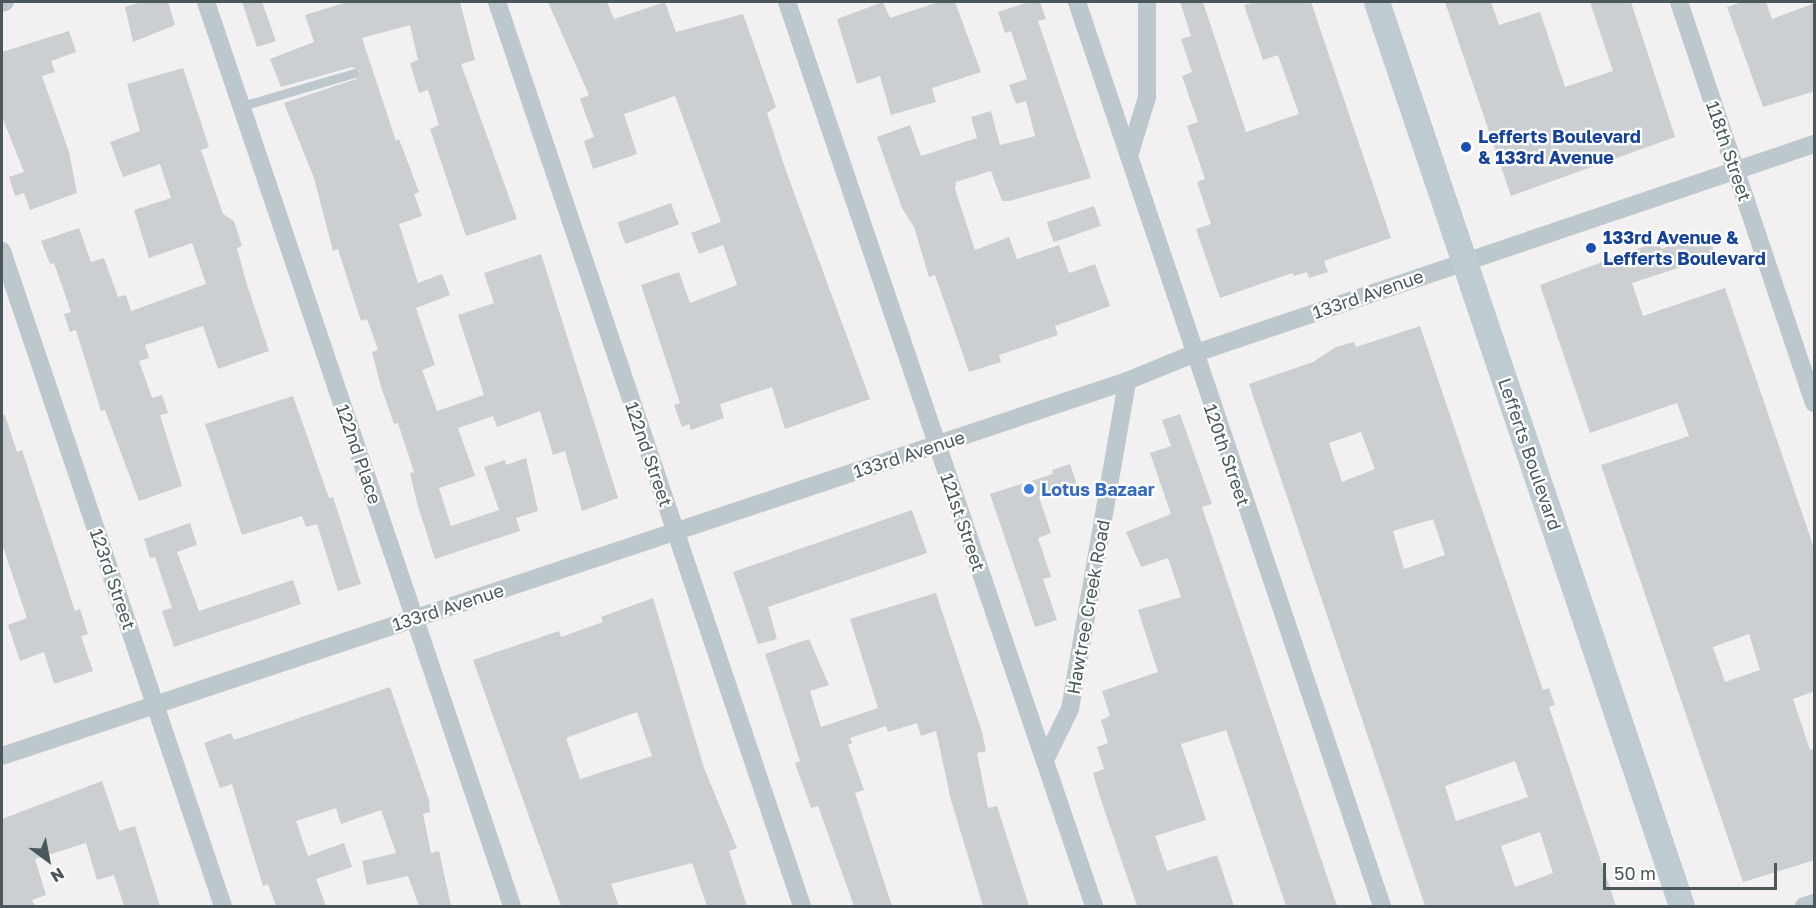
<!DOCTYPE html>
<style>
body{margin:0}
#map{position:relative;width:1816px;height:908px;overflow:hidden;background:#f2f0f1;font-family:"Golos Text",sans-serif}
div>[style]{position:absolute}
.building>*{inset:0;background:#cbcfd2;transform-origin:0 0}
.service>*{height:9px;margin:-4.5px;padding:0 4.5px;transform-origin:4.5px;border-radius:4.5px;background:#bdc8cc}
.minor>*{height:18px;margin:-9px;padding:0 9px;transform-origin:9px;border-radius:9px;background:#bdc8cc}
.secondary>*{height:26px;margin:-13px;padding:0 13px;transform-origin:13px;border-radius:13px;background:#becbd0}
.dots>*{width:16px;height:16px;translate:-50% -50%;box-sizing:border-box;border:3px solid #fff;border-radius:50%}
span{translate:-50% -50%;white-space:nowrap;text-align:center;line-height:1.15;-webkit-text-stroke:4.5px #fff;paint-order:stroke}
.transit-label{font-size:18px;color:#164399;font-weight:700}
.left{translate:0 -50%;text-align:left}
.street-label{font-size:18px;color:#4a585c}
.shop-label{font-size:18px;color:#366cbe;font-weight:700}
.frame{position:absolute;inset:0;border:3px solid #4a585c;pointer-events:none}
.north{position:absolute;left:18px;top:830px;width:60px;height:60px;-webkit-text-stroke:4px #fff;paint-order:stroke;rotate:148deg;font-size:16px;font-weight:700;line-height:24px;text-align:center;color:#4a585c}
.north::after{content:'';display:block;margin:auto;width:21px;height:27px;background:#4a585c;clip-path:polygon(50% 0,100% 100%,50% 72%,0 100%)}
.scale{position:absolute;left:1603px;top:863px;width:174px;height:27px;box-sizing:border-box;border:3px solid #4a585c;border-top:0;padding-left:8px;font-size:18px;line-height:21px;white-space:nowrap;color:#4a585c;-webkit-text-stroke:4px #fff;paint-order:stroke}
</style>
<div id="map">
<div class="building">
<div style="clip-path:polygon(141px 2px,168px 2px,175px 25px,133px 42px,125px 7px)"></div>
<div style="clip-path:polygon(242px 2px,262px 2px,276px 41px,257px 47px)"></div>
<div style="clip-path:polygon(347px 2px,460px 2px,475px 60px,461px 64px,517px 219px,466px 236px,430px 129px,439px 125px,428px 90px,419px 93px,410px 63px,418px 60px,410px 25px,362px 38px,396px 141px,399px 139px,419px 192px,414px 194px,422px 216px,399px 224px,418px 283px,442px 274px,450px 295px,416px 308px,435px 365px,422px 370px,437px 411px,484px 395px,458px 315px,494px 303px,484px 273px,541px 254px,618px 498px,582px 511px,565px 451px,553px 455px,540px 411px,497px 427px,493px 416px,458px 428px,475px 476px,439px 488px,451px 526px,499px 510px,484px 467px,505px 460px,506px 465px,526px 458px,538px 511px,516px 518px,520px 531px,435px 559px,417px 503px,410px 473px,414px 472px,398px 423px,394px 424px,381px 387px,372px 352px,378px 350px,367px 319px,361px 321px,338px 249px,333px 251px,314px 178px,284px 103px,356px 79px,360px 71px,352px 67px,281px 87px,270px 59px,314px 42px,305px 15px)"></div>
<div style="clip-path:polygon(548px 2px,607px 2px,614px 19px,665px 2px,676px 32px,743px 14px,776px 107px,767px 113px,786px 171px,870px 399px,785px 429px,772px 387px,720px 404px,724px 418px,691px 430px,689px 424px,682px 427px,674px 405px,680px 403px,641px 285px,679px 272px,690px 303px,737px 285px,723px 245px,699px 254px,691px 233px,721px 222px,675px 96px,624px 114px,637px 154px,593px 169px,584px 141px,594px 137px,580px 99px,589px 95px)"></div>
<div style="clip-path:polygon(883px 2px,890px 18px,939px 2px,955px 2px,981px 72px,932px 88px,936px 102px,891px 115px,880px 76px,857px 84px,837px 19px)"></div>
<div style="clip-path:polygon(1029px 2px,1040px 2px,1046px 19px,1038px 21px,1091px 178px,1009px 201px,1002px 201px,991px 171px,956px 182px,955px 189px,975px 250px,1009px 237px,1017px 259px,1059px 245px,1069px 273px,1095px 264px,1110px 306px,1055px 326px,1058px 335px,999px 355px,1001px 362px,969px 372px,935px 275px,929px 277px,914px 227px,902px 208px,877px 137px,910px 125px,921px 156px,977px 138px,971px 117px,991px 111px,1000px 145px,1035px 136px,1026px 101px,1016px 104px,1009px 85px,1027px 79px,1011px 31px,1005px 33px,998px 12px)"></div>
<div style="clip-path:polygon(1180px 2px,1203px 2px,1246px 132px,1299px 114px,1278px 55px,1263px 60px,1244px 5px,1256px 2px,1311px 2px,1391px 238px,1324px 261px,1328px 272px,1309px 278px,1307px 272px,1294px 276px,1292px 273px,1220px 298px,1196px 229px,1211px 224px,1197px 182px,1205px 179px,1187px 126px,1198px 122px,1182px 76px,1192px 72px,1181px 39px,1191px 36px)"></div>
<div style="clip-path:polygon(1445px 2px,1491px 2px,1499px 25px,1540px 12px,1565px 87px,1613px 71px,1590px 2px,1631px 2px,1675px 137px,1511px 196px)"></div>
<div style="clip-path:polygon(1742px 2px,1766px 2px,1772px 19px,1815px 3px,1815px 91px,1763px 107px,1727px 7px)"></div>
<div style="clip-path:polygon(69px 31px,76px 52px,51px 61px,55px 72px,42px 76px,69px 152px,77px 193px,30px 210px,24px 193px,15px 196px,9px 177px,24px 172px,2px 117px,2px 52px)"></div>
<div style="clip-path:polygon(183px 68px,209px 147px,201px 150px,223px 214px,234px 221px,242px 246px,237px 248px,247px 285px,269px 351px,218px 369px,203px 326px,145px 345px,149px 358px,139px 361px,152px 398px,162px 395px,168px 413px,160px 415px,182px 486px,139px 501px,105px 410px,101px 411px,76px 330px,70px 332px,64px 314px,71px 312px,54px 263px,50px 264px,41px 241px,79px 228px,91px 262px,104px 258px,118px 297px,126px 295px,131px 311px,206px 284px,192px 243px,149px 258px,134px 210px,171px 198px,160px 164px,123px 177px,110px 142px,140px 131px,127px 84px)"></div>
<div style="left:671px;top:203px;width:23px;height:57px;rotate:70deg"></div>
<div style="left:1094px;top:206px;width:21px;height:50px;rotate:71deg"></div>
<div style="clip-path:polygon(evenodd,1709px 232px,1715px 256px,1632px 283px,1643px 316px,1725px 288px,1815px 551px,1815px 691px,1793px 699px,1810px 750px,1815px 749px,1815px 860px,1743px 882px,1601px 465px,1689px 436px,1677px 403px,1590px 433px,1540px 285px,1659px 241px,1661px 249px,1709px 232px,1749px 634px,1760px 670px,1725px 682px,1713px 647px,1749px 634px)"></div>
<div style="clip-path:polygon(evenodd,1420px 326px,1543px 690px,1549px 688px,1555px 705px,1549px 707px,1616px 906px,1425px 906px,1249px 384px,1313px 362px,1336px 347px,1354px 342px,1356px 347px,1420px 326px,1361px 432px,1375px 469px,1342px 482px,1329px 443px,1361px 432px,1420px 326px,1433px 519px,1445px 555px,1404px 569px,1393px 531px,1433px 519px,1420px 326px,1515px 761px,1528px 797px,1456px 821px,1445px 786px,1515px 761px,1420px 326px,1540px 832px,1553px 873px,1515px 887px,1501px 846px,1540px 832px)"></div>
<div style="clip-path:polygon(293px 396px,329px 498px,333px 497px,361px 584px,338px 591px,317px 524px,306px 527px,302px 516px,242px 535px,205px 424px)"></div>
<div style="clip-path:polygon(1180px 414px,1212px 504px,1202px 507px,1337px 906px,1286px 906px,1226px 730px,1181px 744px,1206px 820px,1155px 836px,1167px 871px,1217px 855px,1234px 906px,1137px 906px,1099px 794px,1093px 773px,1104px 769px,1097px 747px,1108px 743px,1101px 720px,1110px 716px,1102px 691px,1158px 672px,1138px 610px,1181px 597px,1168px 558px,1141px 567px,1126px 532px,1171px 514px,1150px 453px,1171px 446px,1162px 420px)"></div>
<div style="clip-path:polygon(2px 415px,5px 415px,17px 452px,22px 450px,75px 611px,80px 609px,88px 634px,81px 636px,93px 671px,54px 684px,44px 652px,20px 661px,8px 625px,27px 618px,2px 544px)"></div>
<div style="clip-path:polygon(1070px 464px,1077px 485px,1039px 497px,1051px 533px,1038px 538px,1051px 577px,1043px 579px,1057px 620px,1035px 627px,990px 494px,1053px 474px,1052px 470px)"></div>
<div style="clip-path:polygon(912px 510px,927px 553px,768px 607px,777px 639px,758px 644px,733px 572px)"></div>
<div style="clip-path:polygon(190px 523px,197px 545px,177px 552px,199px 611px,293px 580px,301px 604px,174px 647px,162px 611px,172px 608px,155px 557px,150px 558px,144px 539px)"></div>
<div style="clip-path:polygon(936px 593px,982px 732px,986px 751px,977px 753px,988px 808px,997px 806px,1029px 906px,983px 906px,951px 800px,936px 731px,921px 736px,917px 723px,888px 732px,886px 726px,850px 738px,852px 743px,848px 745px,864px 790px,855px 793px,892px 906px,854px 906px,818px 806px,811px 808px,795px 763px,800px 761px,765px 654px,809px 639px,829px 685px,810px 691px,821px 727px,878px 708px,850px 619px)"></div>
<div style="clip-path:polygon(evenodd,653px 598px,704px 768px,737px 848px,729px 851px,747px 906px,707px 906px,692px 863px,611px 884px,619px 906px,561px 906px,473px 660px,559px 631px,561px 637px,603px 622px,601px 617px,653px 598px,637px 712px,652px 756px,580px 779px,566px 738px,637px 712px)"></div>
<div style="clip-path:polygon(390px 687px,429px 800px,430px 812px,423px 814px,431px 853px,439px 851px,451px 906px,419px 906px,408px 876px,367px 885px,362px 861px,396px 853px,381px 810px,341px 824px,336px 808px,296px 821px,308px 856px,344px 843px,352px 867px,316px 879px,326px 906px,276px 906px,268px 884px,263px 886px,232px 784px,220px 788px,204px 743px,231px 733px,234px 740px)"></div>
<div style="clip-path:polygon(102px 781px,119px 831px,135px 826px,160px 906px,124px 906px,114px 875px,97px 880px,86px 843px,35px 859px,46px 895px,32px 900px,35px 906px,2px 906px,2px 819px)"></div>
</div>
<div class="service">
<div style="left:242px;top:106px;width:117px;rotate:-16.4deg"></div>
</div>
<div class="minor">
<div style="left:206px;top:2px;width:954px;rotate:71.3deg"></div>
<div style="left:497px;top:2px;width:954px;rotate:71.36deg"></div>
<div style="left:787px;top:2px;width:955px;rotate:71.24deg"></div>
<div style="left:1077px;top:2px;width:954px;rotate:71.36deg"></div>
<div style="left:1679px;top:2px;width:423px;rotate:71.4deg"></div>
<div style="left:2px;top:3px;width:3px;rotate:-18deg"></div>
<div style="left:1130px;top:153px;width:59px;rotate:-73.1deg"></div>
<div style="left:1147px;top:97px;width:95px;rotate:-90deg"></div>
<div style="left:2px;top:251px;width:691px;rotate:71.36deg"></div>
<div style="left:2px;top:756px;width:1186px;rotate:-18.43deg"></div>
<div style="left:1127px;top:381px;width:71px;rotate:-22.2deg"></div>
<div style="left:1193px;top:354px;width:656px;rotate:-18.68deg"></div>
<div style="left:1046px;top:758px;width:55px;rotate:-63.9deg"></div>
<div style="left:1070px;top:709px;width:333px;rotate:-80.1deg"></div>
<div style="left:1804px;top:906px;width:10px;rotate:-17deg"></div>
</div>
<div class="secondary">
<div style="left:1377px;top:2px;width:954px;rotate:71.36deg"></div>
</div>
<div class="dots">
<div style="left:1466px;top:147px;background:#1a4fb4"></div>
<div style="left:1591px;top:248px;background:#1a4fb4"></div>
<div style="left:1029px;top:489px;background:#3f7fe0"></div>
</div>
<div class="transit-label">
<span class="left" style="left:1478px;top:147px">Lefferts Boulevard<br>&amp; 133rd Avenue</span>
<span class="left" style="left:1603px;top:248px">133rd Avenue &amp;<br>Lefferts Boulevard</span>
</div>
<div class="street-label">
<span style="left:1729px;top:151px;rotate:71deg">118th Street</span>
<span style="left:1368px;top:294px;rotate:-19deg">133rd Avenue</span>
<span style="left:359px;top:454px;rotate:71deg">122nd Place</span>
<span style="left:649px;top:454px;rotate:71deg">122nd Street</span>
<span style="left:909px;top:454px;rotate:-18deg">133rd Avenue</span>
<span style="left:1530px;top:454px;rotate:71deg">Lefferts Boulevard</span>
<span style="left:1227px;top:455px;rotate:71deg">120th Street</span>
<span style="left:963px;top:522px;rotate:71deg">121st Street</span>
<span style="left:113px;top:579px;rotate:71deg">123rd Street</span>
<span style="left:448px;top:607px;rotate:-18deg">133rd Avenue</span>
<span style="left:1088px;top:607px;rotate:-80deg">Hawtree Creek Road</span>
</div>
<div class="shop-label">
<span class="left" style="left:1041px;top:489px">Lotus Bazaar</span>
</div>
<div class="frame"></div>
<div class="north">N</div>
<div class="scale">50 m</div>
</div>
